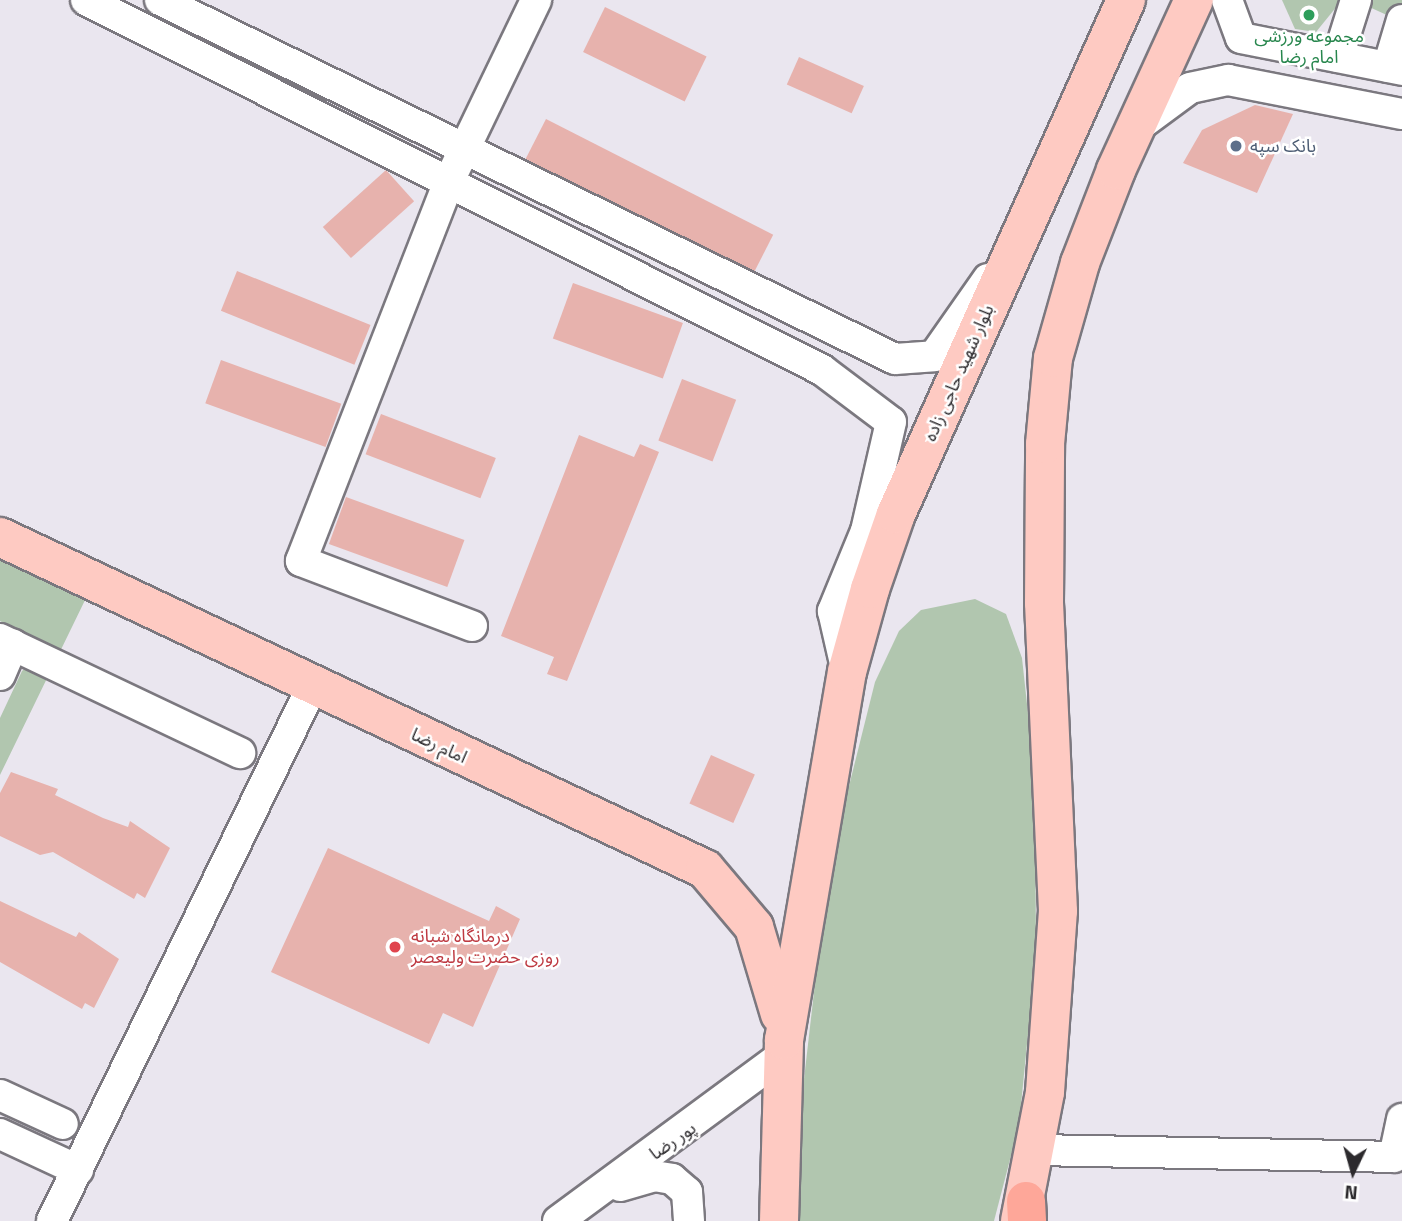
<!DOCTYPE html>
<meta charset="utf-8">
<style>
body{margin:0}
#map{position:relative;width:1402px;height:1221px;overflow:hidden;background:#eae6ef;font-family:"Titillium Web","Noto Sans Arabic",sans-serif}
div>[style]{position:absolute}
.green>*{inset:0;background:#b1c6af}
.building>*{inset:0;background:#e7b2ad;transform-origin:0 0}
.roads{filter:drop-shadow(2px 0 #7b787f) drop-shadow(-2px 0 #7b787f) drop-shadow(0 2px #7b787f) drop-shadow(0 -2px #7b787f)}
.minor>*{height:30px;margin:-15px;padding:0 15px;transform-origin:15px;border-radius:15px;background:#fff}
.major>*{height:38px;margin:-19px;padding:0 19px;transform-origin:19px;border-radius:19px;background:#fecac2}
.highway>*{height:38px;margin:-19px;padding:0 19px;transform-origin:19px;border-radius:19px;background:#fea799}
.dots>*{width:19px;height:19px;translate:-50% -50%;box-sizing:border-box;border:4px solid #fff;border-radius:50%}
span{translate:-50% -50%;white-space:nowrap;text-align:center;line-height:1.15;-webkit-text-stroke:5px #fff;paint-order:stroke}
.leisure-label{font-size:18px;color:#27864d}
.service-label{font-size:18px;color:#4e5e75}
.left{translate:0 -50%;text-align:left}
.street-label{font-size:18px;color:#2c2a2d}
.health-label{font-size:18px;color:#be3a42}
.north{position:absolute;left:1318px;top:1137px;width:70px;height:70px;-webkit-text-stroke:5px #fff;paint-order:stroke;rotate:185deg;font-size:19px;font-weight:700;line-height:28px;text-align:center;color:#2c2a2d}
.north::after{content:'';display:block;margin:auto;width:24px;height:32px;background:#2c2a2d;clip-path:polygon(50% 0,100% 100%,50% 72%,0 100%)}
</style>
<div id="map">
<div class="green">
<div style="clip-path:polygon(1282px 0,1342px 0,1316px 32px,1295px 29px)"></div>
<div style="clip-path:polygon(1354px 0,1402px 0,1402px 22px)"></div>
<div style="clip-path:polygon(0 552px,88px 594px,0 775px,0 718px,22px 671px,42px 653px,37px 641px,0 621px)"></div>
<div style="clip-path:polygon(975px 599px,1006px 614px,1022px 658px,1035px 778px,1036px 953px,1019px 1125px,994px 1221px,797px 1221px,800px 1114px,828px 870px,875px 682px,899px 631px,921px 610px)"></div>
</div>
<div class="building">
<div style="left:605px;top:7px;width:113px;height:50px;rotate:26deg"></div>
<div style="left:799px;top:57px;width:71px;height:30px;rotate:24deg"></div>
<div style="clip-path:polygon(1255px 105px,1293px 114px,1257px 193px,1183px 163px,1202px 130px)"></div>
<div style="left:546px;top:119px;width:255px;height:45px;rotate:27deg"></div>
<div style="left:386px;top:170px;width:42px;height:85px;rotate:48deg"></div>
<div style="left:237px;top:271px;width:144px;height:43px;rotate:22deg"></div>
<div style="left:573px;top:283px;width:117px;height:59px;rotate:20deg"></div>
<div style="left:221px;top:360px;width:128px;height:46px;rotate:20deg"></div>
<div style="left:682px;top:379px;width:58px;height:66px;rotate:21deg"></div>
<div style="left:381px;top:414px;width:123px;height:43px;rotate:21deg"></div>
<div style="clip-path:polygon(579px 435px,634px 457px,640px 444px,659px 452px,567px 681px,547px 674px,554px 657px,501px 636px)"></div>
<div style="left:346px;top:497px;width:126px;height:50px;rotate:20deg"></div>
<div style="left:711px;top:755px;width:48px;height:53px;rotate:24deg"></div>
<div style="clip-path:polygon(11px 772px,58px 789px,55px 795px,103px 818px,128px 827px,130px 821px,170px 848px,145px 898px,137px 893px,134px 899px,53px 852px,40px 855px,0 836px,0 793px)"></div>
<div style="clip-path:polygon(328px 848px,489px 921px,496px 906px,520px 919px,473px 1027px,443px 1013px,429px 1044px,271px 972px)"></div>
<div style="clip-path:polygon(0 901px,76px 937px,79px 932px,119px 959px,94px 1008px,85px 1003px,82px 1009px,0 962px)"></div>
</div>
<div class="roads">
<div class="minor">
<div style="left:86px;top:0;width:824px;rotate:26.69deg"></div>
<div style="left:822px;top:370px;width:86px;rotate:37deg"></div>
<div style="left:891px;top:422px;width:112px;rotate:102.9deg"></div>
<div style="left:866px;top:531px;width:87px;rotate:112.4deg"></div>
<div style="left:833px;top:611px;width:63px;rotate:77.1deg"></div>
<div style="left:160px;top:0;width:818px;rotate:26.03deg"></div>
<div style="left:895px;top:359px;width:39px;rotate:-4deg"></div>
<div style="left:934px;top:356px;width:94px;rotate:-55deg"></div>
<div style="left:1227px;top:0;width:40px;rotate:69.8deg"></div>
<div style="left:1241px;top:38px;width:164px;rotate:11.2deg"></div>
<div style="left:1338px;top:57px;width:60px;rotate:-72.5deg"></div>
<div style="left:1388px;top:67px;width:49px;rotate:-73.4deg"></div>
<div style="left:1136px;top:128px;width:67px;rotate:-36.5deg"></div>
<div style="left:1190px;top:88px;width:39px;rotate:-12deg"></div>
<div style="left:1228px;top:80px;width:177px;rotate:11.1deg"></div>
<div style="left:472px;top:626px;width:183px;rotate:-159.2deg"></div>
<div style="left:301px;top:561px;width:410px;rotate:-68.7deg"></div>
<div style="left:450px;top:179px;width:199px;rotate:-64.3deg"></div>
<div style="left:0;top:639px;width:266px;rotate:25.4deg"></div>
<div style="left:0;top:675px;width:33px;rotate:-67deg"></div>
<div style="left:0;top:1095px;width:69px;rotate:24.7deg"></div>
<div style="left:0;top:1134px;width:86px;rotate:24.8deg"></div>
<div style="left:1035px;top:1150px;width:359px;rotate:1.1deg"></div>
<div style="left:1394px;top:1157px;width:39px;rotate:-78deg"></div>
<div style="left:620px;top:1186px;width:35px;rotate:-16deg"></div>
<div style="left:654px;top:1176px;width:18px;rotate:9deg"></div>
<div style="left:672px;top:1179px;width:20px;rotate:41deg"></div>
<div style="left:687px;top:1192px;width:29px;rotate:86deg"></div>
<div style="left:52px;top:1221px;width:594px;rotate:-64.04deg"></div>
<div style="left:558px;top:1221px;width:280px;rotate:-36.4deg"></div>
</div>
<div class="major">
<div style="left:0;top:537px;width:779px;rotate:25.22deg"></div>
<div style="left:705px;top:869px;width:76px;rotate:49.8deg"></div>
<div style="left:754px;top:927px;width:91px;rotate:73.4deg"></div>
<div style="left:779px;top:1221px;width:181px;rotate:-88.4deg"></div>
<div style="left:784px;top:1040px;width:373px;rotate:-80.3deg"></div>
<div style="left:847px;top:672px;width:86px;rotate:-74.5deg"></div>
<div style="left:870px;top:589px;width:79px;rotate:-70.9deg"></div>
<div style="left:896px;top:514px;width:563px;rotate:-65.89deg"></div>
<div style="left:1020px;top:1221px;width:131px;rotate:-79deg"></div>
<div style="left:1045px;top:1092px;width:181px;rotate:-85.9deg"></div>
<div style="left:1058px;top:911px;width:308px;rotate:-92.6deg"></div>
<div style="left:1044px;top:603px;width:159px;rotate:-89.6deg"></div>
<div style="left:1045px;top:444px;width:86px;rotate:-84.7deg"></div>
<div style="left:1053px;top:358px;width:99px;rotate:-74.1deg"></div>
<div style="left:1080px;top:263px;width:100px;rotate:-68.8deg"></div>
<div style="left:1116px;top:170px;width:187px;rotate:-65.4deg"></div>
</div>
<div class="highway">
<div style="left:1026px;top:1201px;width:20px;rotate:87deg"></div>
</div>
</div>
<div class="dots">
<div style="left:1309px;top:15px;background:#2e9e5b"></div>
<div style="left:1236px;top:146px;background:#5c6f8a"></div>
<div style="left:395px;top:947px;background:#e0444e"></div>
</div>
<div class="leisure-label">
<span style="left:1309px;top:47px">مجموعه ورزشی<br>امام رضا</span>
</div>
<div class="service-label">
<span class="left" style="left:1250px;top:146px">بانک سپه</span>
</div>
<div class="street-label">
<span style="left:959px;top:373px;rotate:-66deg">بلوار شهید حاجی زاده</span>
<span style="left:439px;top:746px;rotate:25deg">امام رضا</span>
<span style="left:673px;top:1141px;rotate:-35deg">پور رضا</span>
</div>
<div class="health-label">
<span class="left" style="left:411px;top:947px">درمانگاه شبانه<br>روزی حضرت ولیعصر</span>
</div>
<div class="north">N</div>
</div>
